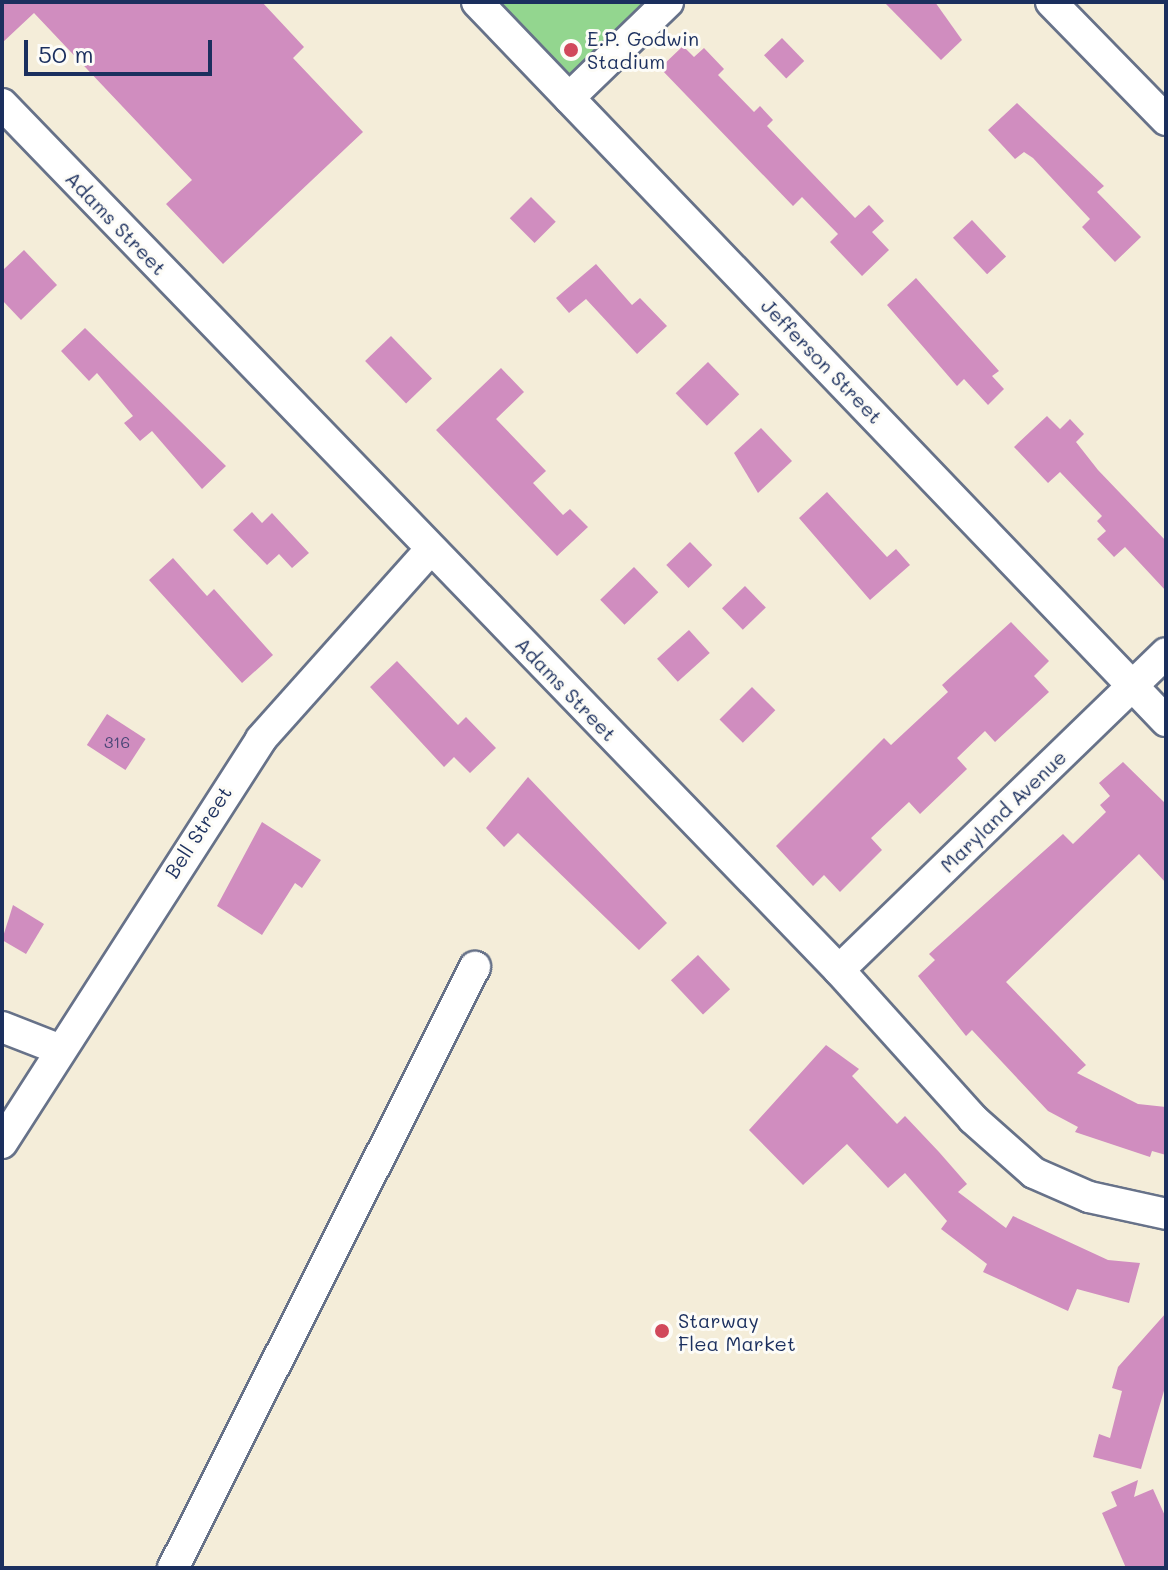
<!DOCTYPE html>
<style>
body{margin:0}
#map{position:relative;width:1168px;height:1570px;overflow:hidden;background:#f4edd9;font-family:Mali,sans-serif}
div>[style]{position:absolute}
.green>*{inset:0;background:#93d68f}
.building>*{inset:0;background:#d08dbf;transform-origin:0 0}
.roads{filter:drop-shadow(2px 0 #677289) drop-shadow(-2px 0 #677289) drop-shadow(0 2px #677289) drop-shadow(0 -2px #677289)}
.minor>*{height:30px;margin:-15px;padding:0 15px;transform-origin:15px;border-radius:15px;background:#fff}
.dots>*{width:22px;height:22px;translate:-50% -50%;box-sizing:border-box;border:4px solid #fdfcf7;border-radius:50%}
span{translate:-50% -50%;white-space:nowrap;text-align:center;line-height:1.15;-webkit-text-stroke:6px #fdfcf7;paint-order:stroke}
.number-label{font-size:16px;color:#484676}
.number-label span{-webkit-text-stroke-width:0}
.poi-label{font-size:20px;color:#1b2f5e}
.left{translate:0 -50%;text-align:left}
.street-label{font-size:20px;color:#1b2f5e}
.frame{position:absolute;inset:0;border:4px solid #1b2f5e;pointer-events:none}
.scale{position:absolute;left:24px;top:40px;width:188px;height:36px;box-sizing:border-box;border:4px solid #1b2f5e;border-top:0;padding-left:10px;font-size:24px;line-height:28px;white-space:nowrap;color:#1b2f5e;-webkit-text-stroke:6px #fdfcf7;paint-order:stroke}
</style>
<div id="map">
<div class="green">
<div style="clip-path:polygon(477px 2px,668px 2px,569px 98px)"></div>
</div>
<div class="building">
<div style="clip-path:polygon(2px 2px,262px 2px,304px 47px,293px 58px,363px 132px,223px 264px,166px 204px,192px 180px,34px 13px,2px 43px)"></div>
<div style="clip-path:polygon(884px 2px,935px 2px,962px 40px,941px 60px)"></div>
<div style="left:782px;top:38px;width:32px;height:25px;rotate:46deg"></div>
<div style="clip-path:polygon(683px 46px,694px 57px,704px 48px,724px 69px,718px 75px,754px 112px,760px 106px,773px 120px,767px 126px,855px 218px,869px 205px,884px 221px,872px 232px,889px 250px,862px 276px,830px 242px,838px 234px,802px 197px,793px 206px,660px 68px)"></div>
<div style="clip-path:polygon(1017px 103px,1104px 186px,1097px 192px,1141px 237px,1115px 262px,1082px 227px,1090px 219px,1033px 158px,1024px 152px,1015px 159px,988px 130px)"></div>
<div style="left:531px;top:197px;width:35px;height:30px;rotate:45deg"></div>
<div style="left:972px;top:220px;width:50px;height:26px;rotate:47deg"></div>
<div style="clip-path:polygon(24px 250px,57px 285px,21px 320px,2px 300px,2px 271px)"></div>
<div style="clip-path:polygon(596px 264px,632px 305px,640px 298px,667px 326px,637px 354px,586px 299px,569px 313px,556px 298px)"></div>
<div style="clip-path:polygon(916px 278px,999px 371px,992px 376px,1004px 389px,988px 405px,964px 379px,957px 386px,887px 305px)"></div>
<div style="clip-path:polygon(85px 328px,226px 466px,202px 489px,152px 431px,140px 441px,124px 423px,133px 416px,97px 373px,89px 381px,61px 351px)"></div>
<div style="left:391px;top:336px;width:59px;height:36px;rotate:46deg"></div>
<div style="left:708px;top:362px;width:45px;height:45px;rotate:46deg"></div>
<div style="clip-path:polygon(501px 368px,524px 392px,496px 419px,546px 471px,533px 483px,563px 515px,570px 509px,588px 527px,557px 556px,436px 430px)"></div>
<div style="clip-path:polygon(1047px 416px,1060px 429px,1070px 419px,1084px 434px,1076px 442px,1098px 470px,1166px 541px,1166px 591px,1125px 547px,1114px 557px,1097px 539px,1106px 531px,1097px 521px,1102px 516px,1060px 472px,1048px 483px,1014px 447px)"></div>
<div style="clip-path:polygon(761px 428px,792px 461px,758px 493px,734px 453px)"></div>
<div style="clip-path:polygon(827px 492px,887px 557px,896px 549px,910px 565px,870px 600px,799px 518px)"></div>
<div style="clip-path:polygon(252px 512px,262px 523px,272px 513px,309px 553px,292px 568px,279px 554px,267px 565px,233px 530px)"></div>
<div style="left:690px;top:542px;width:32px;height:33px;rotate:46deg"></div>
<div style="clip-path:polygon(173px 558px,207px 596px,214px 589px,273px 655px,242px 683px,149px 580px)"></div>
<div style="left:634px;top:567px;width:35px;height:47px;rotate:46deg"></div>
<div style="left:745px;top:586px;width:30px;height:32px;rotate:46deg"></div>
<div style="clip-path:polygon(1011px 622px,1049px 661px,1034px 676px,1049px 692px,995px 742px,985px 731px,957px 758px,967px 769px,920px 814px,909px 802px,871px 838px,882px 850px,840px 892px,824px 875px,813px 886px,776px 846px,884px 738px,891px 745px,948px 692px,942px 685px)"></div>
<div style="left:689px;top:630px;width:31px;height:43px;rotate:48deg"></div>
<div style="clip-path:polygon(397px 661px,458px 725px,466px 717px,496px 748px,470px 773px,454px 757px,444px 767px,370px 687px)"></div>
<div style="left:752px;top:687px;width:33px;height:46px;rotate:45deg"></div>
<div style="left:107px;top:714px;width:46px;height:37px;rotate:33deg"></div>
<div style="clip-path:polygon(1123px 762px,1166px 804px,1166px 883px,1139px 854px,1006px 982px,1086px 1065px,1077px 1073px,1138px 1104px,1166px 1107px,1166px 1155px,1152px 1151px,1150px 1157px,1075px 1132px,1078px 1127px,1048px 1111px,972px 1030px,966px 1036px,918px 976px,935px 960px,929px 954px,1063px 834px,1073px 844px,1106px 812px,1100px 805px,1110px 796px,1099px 783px)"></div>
<div style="clip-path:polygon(528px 777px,667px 923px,639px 950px,518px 833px,504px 847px,486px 828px)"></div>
<div style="clip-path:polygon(262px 822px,321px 860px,302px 888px,295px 883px,262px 935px,217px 906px)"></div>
<div style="clip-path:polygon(13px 905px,44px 924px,26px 954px,2px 940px)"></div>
<div style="left:698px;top:955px;width:47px;height:37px;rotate:47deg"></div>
<div style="clip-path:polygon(826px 1045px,859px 1069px,852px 1076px,897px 1124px,905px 1116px,939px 1152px,967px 1184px,958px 1192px,1006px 1228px,1013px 1216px,1108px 1260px,1140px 1263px,1129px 1303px,1077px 1289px,1068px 1311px,983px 1272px,987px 1264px,941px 1229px,947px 1221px,905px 1173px,888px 1188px,847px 1144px,803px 1185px,749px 1130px)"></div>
<div style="clip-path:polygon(1166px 1313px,1166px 1384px,1141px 1469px,1093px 1457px,1099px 1434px,1110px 1438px,1122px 1391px,1112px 1388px,1118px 1367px)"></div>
<div style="clip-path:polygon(1138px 1480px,1134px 1497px,1153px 1489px,1166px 1518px,1166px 1568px,1126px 1568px,1102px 1513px,1117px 1506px,1111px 1492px)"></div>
</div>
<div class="roads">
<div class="minor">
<div style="left:477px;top:2px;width:996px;rotate:46.22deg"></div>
<div style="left:1051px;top:2px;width:165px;rotate:45.7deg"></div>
<div style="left:569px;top:98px;width:138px;rotate:-44.1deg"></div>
<div style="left:2px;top:104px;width:1204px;rotate:45.98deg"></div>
<div style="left:839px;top:970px;width:200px;rotate:48deg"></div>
<div style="left:973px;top:1119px;width:81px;rotate:41.5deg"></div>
<div style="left:1034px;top:1173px;width:60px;rotate:23.6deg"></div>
<div style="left:1089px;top:1197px;width:79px;rotate:12.4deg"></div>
<div style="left:839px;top:970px;width:455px;rotate:-44.1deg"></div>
<div style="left:2px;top:1027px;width:63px;rotate:21.3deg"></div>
<div style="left:2px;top:1143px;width:480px;rotate:-57.3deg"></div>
<div style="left:261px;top:739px;width:255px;rotate:-48.2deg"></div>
<div style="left:173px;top:1568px;width:673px;rotate:-63.32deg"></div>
</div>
</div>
<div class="dots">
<div style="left:571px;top:50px;background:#d1495b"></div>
<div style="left:662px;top:1331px;background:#d1495b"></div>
</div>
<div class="number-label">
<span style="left:117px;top:742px">316</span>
</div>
<div class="poi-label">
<span class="left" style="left:587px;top:50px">E.P. Godwin<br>Stadium</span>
<span class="left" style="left:678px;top:1332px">Starway<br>Flea Market</span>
</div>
<div class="street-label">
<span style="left:116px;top:223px;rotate:46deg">Adams Street</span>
<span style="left:822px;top:361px;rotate:46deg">Jefferson Street</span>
<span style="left:566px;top:689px;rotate:46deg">Adams Street</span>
<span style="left:1003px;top:811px;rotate:-44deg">Maryland Avenue</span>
<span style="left:198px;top:832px;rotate:-57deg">Bell Street</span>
</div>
<div class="frame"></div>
<div class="scale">50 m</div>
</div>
